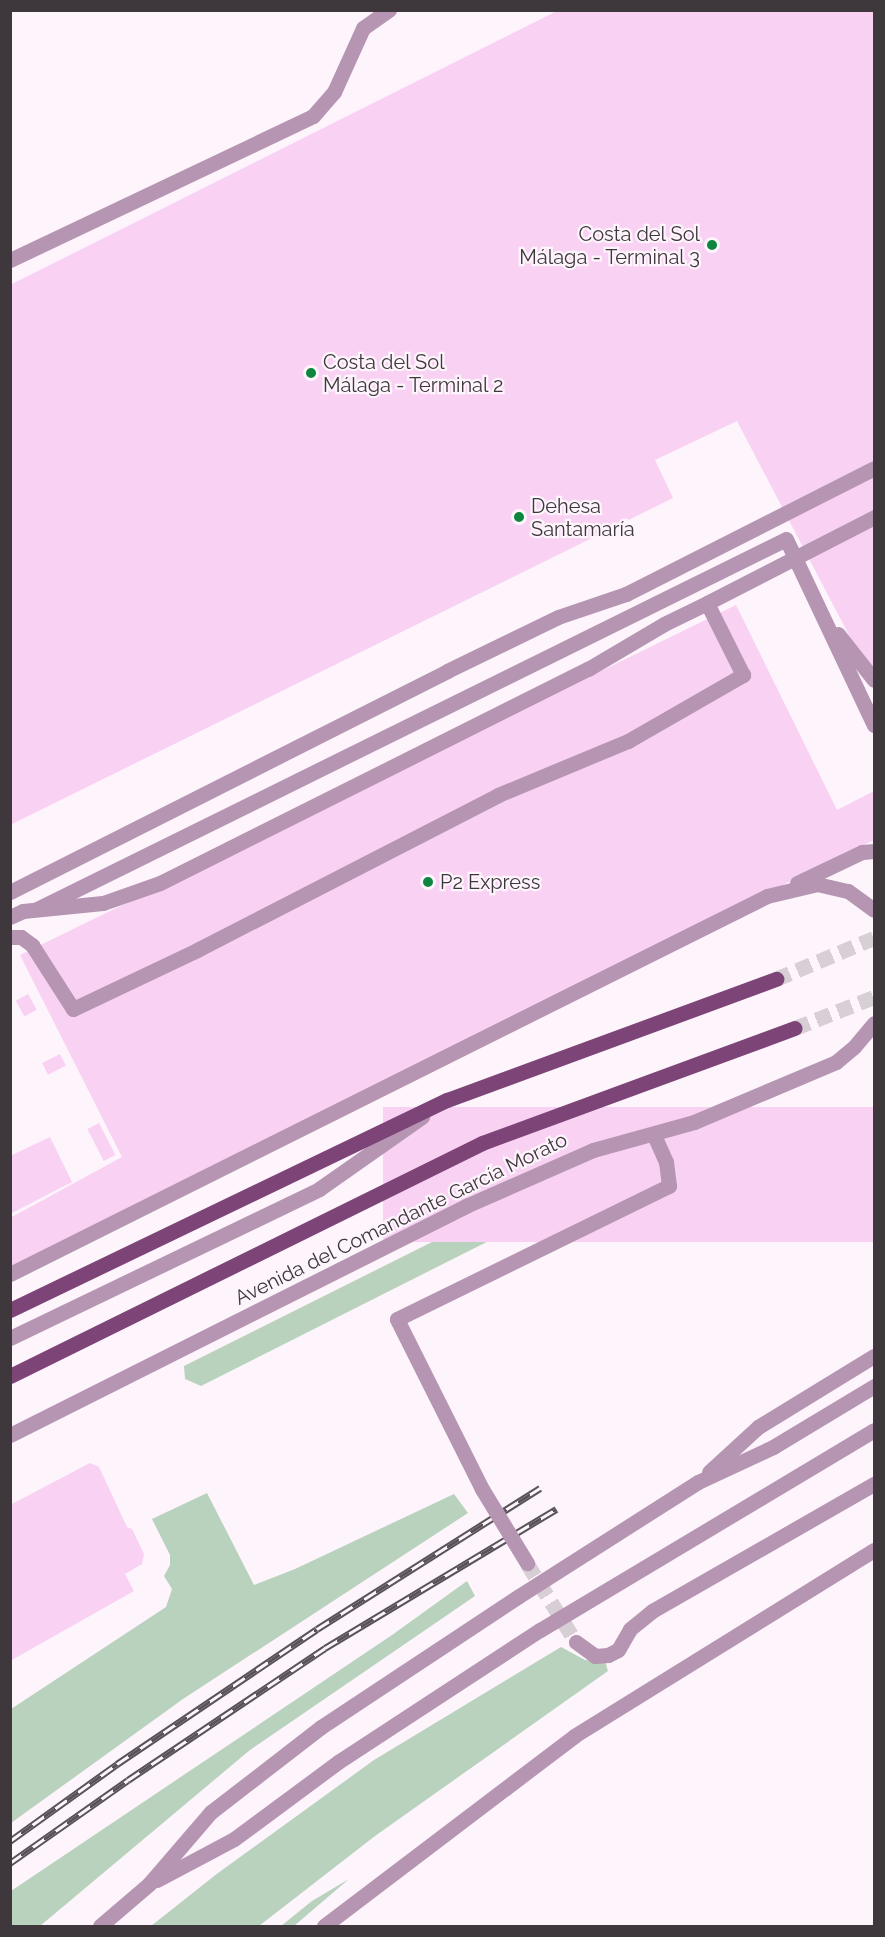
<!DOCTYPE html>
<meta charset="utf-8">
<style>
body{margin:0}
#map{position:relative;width:885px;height:1937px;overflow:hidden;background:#fdf4fc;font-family:Raleway,sans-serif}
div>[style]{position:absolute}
.green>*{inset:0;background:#b9d2bd}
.building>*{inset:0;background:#f8d1f3;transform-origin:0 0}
.minor-tunnel>*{height:15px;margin-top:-7.5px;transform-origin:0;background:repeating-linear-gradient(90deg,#d7ced6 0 15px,transparent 0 23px)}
.major-tunnel>*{height:15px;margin-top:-7.5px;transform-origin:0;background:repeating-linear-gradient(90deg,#d7ced6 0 15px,transparent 0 23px)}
.minor>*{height:15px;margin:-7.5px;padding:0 7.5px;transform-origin:7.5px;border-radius:7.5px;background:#b695b2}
.major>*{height:15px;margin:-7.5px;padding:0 7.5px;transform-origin:7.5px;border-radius:7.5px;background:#7d4477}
.rail>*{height:7px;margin-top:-3.5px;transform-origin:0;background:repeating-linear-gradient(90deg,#fdf4fc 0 14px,#595258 0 28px);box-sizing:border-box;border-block:2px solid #595258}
.minor-bridge>*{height:15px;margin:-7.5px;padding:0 7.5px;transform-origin:7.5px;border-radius:7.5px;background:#b695b2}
.dots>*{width:16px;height:16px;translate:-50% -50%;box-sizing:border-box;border:3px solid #fdf4fc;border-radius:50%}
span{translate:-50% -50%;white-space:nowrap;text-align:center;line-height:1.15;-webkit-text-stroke:4.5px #fdf4fc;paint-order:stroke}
.poi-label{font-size:20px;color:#3e383d}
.right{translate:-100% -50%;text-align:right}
.left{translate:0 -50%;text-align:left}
.street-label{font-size:20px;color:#3e383d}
.frame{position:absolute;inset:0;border:12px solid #3e383d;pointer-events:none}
</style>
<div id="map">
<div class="green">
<div style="clip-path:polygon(626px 1166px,637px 1173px,641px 1182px,634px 1191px,588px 1213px,590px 1180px,603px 1171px)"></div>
<div style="clip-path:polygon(553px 1190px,561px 1194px,558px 1206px,201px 1386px,185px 1379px,184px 1366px,476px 1220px)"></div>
<div style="clip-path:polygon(207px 1493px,254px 1585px,295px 1569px,454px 1494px,468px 1513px,183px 1699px,11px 1823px,11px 1709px,166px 1607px,172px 1589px,164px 1576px,170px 1565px,170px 1555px,152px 1519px)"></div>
<div style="clip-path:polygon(467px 1581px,475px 1596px,250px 1750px,40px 1926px,11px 1926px,11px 1891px,392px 1635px)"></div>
<div style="clip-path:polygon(561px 1647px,585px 1660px,605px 1661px,608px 1671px,375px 1836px,259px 1926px,151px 1926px,218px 1873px,374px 1760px)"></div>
<div style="clip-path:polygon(349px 1879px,294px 1926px,281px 1926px,312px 1901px)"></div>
</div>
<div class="building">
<div style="clip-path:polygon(559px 10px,874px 10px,874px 683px,737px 421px,655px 460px,673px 498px,10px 825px,10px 285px)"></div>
<div style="clip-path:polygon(736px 605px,837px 810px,874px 791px,874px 840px,10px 1267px,10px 1218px,122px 1157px,20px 955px)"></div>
<div style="left:28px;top:994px;width:18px;height:14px;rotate:61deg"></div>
<div style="left:60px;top:1054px;width:13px;height:20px;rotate:63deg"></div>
<div style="left:873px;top:1107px;width:135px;height:490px;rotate:90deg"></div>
<div style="left:99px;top:1123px;width:36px;height:13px;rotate:63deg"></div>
<div style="clip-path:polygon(50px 1137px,72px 1182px,10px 1214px,10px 1156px)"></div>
<div style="clip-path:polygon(90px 1463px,99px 1467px,127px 1527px,132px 1529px,144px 1554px,142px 1564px,125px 1574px,134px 1591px,10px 1661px,10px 1505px)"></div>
</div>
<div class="minor-tunnel">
<div style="left:527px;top:1563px;width:93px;rotate:58.2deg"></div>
</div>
<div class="major-tunnel">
<div style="left:776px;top:979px;width:106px;rotate:-22.7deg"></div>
<div style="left:795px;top:1028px;width:85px;rotate:-21.4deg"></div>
</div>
<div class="minor">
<div style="left:10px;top:260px;width:335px;rotate:-25.4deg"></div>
<div style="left:313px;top:116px;width:32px;rotate:-49deg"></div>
<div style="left:334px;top:92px;width:70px;rotate:-65.6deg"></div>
<div style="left:363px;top:28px;width:32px;rotate:-35deg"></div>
<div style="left:838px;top:634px;width:58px;rotate:52deg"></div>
<div style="left:797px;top:883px;width:72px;rotate:-25.5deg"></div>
<div style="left:862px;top:852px;width:12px;rotate:-5deg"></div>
<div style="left:10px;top:892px;width:490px;rotate:-26.8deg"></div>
<div style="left:447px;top:671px;width:123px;rotate:-25.9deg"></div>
<div style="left:558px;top:617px;width:72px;rotate:-18.7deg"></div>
<div style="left:626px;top:594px;width:278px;rotate:-26.9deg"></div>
<div style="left:37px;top:909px;width:835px;rotate:-26.29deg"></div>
<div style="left:786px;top:539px;width:206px;rotate:64.7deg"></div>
<div style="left:10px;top:937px;width:11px"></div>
<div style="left:21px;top:937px;width:14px;rotate:36deg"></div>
<div style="left:32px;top:945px;width:76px;rotate:57.4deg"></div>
<div style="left:10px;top:1274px;width:846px;rotate:-26.53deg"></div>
<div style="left:767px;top:896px;width:51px;rotate:-13.5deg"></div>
<div style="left:817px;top:884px;width:32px;rotate:13deg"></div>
<div style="left:848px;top:891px;width:32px;rotate:36deg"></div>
<div style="left:10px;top:1338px;width:343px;rotate:-25.7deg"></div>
<div style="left:319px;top:1189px;width:126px;rotate:-35deg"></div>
<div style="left:10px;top:1435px;width:513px;rotate:-26.67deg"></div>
<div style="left:468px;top:1205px;width:137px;rotate:-23.7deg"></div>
<div style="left:593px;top:1150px;width:105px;rotate:-15.5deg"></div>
<div style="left:694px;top:1122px;width:154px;rotate:-22.9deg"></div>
<div style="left:836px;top:1062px;width:23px;rotate:-40deg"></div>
<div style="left:854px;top:1047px;width:31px;rotate:-50deg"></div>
<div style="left:709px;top:1472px;width:67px;rotate:-42.6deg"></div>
<div style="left:758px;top:1427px;width:136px;rotate:-31.5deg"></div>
<div style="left:482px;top:1489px;width:190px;rotate:-116.6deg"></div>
<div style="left:397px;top:1319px;width:303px;rotate:-26.1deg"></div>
<div style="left:669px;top:1186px;width:24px;rotate:-97deg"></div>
<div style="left:666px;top:1162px;width:30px;rotate:-114deg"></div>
<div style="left:576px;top:1642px;width:24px;rotate:36deg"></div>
<div style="left:595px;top:1656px;width:13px;rotate:-4deg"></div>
<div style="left:608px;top:1655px;width:11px;rotate:-27deg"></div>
<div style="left:618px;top:1650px;width:24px;rotate:-60deg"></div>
<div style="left:630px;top:1629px;width:28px;rotate:-39deg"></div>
<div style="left:652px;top:1611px;width:256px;rotate:-29.8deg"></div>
<div style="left:157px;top:1880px;width:87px;rotate:-28deg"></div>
<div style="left:234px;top:1839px;width:129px;rotate:-36.5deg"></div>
<div style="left:338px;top:1762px;width:241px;rotate:-33.2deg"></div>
<div style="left:540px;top:1630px;width:389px;rotate:-30.9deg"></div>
<div style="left:100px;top:1926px;width:65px;rotate:-40.6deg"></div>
<div style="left:149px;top:1884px;width:95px;rotate:-49.3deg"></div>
<div style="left:211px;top:1812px;width:139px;rotate:-37.7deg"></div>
<div style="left:321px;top:1727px;width:237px;rotate:-33.5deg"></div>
<div style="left:519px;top:1596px;width:212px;rotate:-32.5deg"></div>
<div style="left:698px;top:1482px;width:83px;rotate:-25deg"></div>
<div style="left:773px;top:1447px;width:118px;rotate:-31.1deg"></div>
<div style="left:324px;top:1926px;width:314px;rotate:-37.2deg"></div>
<div style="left:574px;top:1736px;width:353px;rotate:-31.8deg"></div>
</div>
<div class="major">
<div style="left:10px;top:1310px;width:485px;rotate:-25.7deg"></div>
<div style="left:447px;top:1100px;width:351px;rotate:-20.2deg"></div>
<div style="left:10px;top:1376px;width:526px;rotate:-26.27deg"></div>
<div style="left:482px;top:1143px;width:333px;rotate:-20.2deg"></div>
</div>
<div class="rail">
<div style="left:10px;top:1841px;width:132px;rotate:-35.7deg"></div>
<div style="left:117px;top:1764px;width:241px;rotate:-34deg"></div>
<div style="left:317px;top:1629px;width:264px;rotate:-32.3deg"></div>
<div style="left:10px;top:1863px;width:144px;rotate:-35.1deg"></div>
<div style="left:128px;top:1780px;width:237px;rotate:-33.8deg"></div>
<div style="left:325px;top:1648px;width:270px;rotate:-31deg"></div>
</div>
<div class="minor-bridge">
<div style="left:10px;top:917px;width:14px;rotate:-25deg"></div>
<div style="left:23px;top:911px;width:80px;rotate:-5.7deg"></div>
<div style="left:103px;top:903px;width:60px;rotate:-19.3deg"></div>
<div style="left:160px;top:883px;width:479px;rotate:-26.6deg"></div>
<div style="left:588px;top:669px;width:88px;rotate:-30.6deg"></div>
<div style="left:664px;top:624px;width:48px;rotate:-26deg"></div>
<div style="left:73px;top:1009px;width:137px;rotate:-25.4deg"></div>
<div style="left:197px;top:950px;width:339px;rotate:-27.2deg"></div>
<div style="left:498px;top:795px;width:141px;rotate:-22.6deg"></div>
<div style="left:628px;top:741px;width:133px;rotate:-29.9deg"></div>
<div style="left:743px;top:675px;width:80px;rotate:-116.6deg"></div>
<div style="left:707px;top:603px;width:188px;rotate:-27.2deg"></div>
<div style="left:482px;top:1489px;width:87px;rotate:58.7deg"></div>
</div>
<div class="dots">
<div style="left:712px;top:245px;background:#0e863f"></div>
<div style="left:311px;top:373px;background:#0e863f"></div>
<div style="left:519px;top:517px;background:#0e863f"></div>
<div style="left:428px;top:882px;background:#0e863f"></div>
</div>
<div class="poi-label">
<span class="right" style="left:700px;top:246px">Costa del Sol<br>Málaga - Terminal 3</span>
<span class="left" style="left:323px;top:374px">Costa del Sol<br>Málaga - Terminal 2</span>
<span class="left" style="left:531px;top:518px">Dehesa<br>Santamaría</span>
<span class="left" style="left:440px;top:882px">P2 Express</span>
</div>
<div class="street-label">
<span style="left:401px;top:1219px;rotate:-26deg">Avenida del Comandante García Morato</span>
</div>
<div class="frame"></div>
</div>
